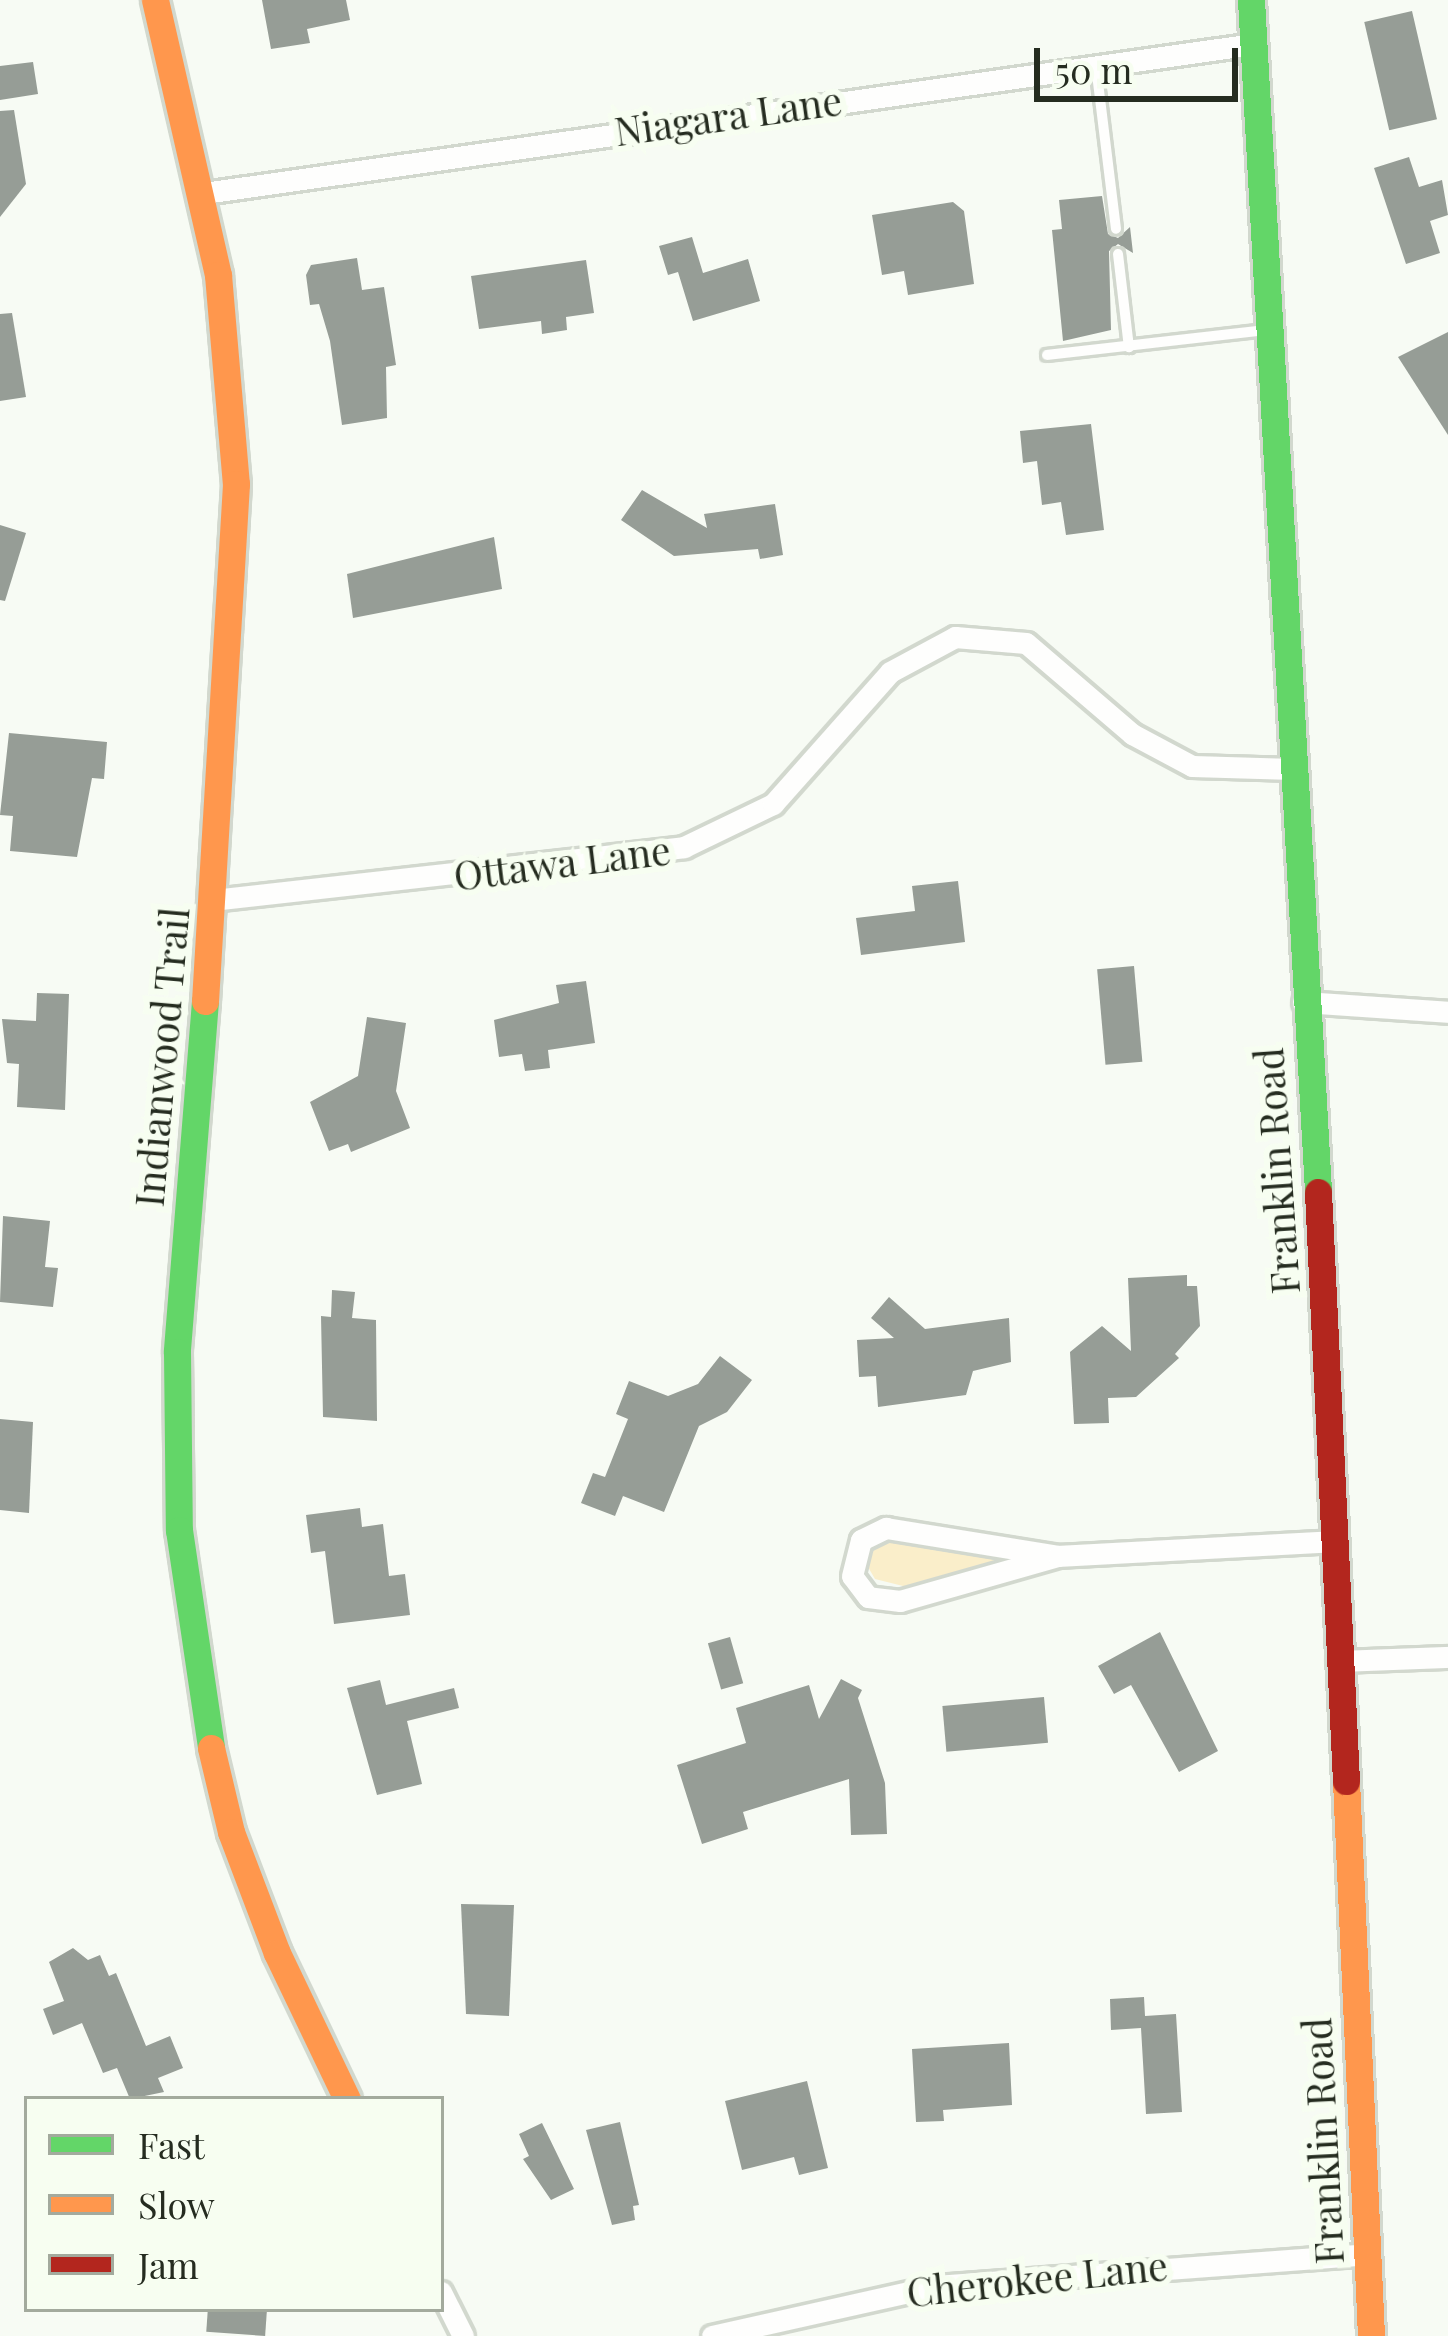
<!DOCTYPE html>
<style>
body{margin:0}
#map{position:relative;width:1448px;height:2336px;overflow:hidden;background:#f7fbf4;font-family:"Playfair Display",serif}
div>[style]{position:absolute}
.green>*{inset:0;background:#faeeca}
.building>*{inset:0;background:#969d96;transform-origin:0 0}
.roads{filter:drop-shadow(3px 0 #d2d8ce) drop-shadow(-3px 0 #d2d8ce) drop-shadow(0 3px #d2d8ce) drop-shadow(0 -3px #d2d8ce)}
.lane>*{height:10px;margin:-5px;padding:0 5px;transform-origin:5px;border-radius:5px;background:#fefefd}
.street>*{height:21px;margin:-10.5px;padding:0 10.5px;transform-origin:10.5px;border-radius:10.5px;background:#fefefd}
.fast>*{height:27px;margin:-13.5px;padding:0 13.5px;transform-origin:13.5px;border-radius:13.5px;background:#63d668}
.slow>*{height:27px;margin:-13.5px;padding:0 13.5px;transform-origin:13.5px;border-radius:13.5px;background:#ff974d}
.jam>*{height:27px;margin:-13.5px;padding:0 13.5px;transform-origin:13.5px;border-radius:13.5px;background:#b3261e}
span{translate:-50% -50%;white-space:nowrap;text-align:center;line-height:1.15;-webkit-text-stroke:12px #f7fef1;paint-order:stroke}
.street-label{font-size:39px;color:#252c20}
.legend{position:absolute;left:24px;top:2096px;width:420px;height:216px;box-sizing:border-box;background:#f7fef1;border:3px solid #a3aa9d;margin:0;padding:15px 21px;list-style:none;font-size:36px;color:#252c20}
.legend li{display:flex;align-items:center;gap:24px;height:60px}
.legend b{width:60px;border:3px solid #a3aa9d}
.scale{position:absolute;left:1034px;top:48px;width:204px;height:54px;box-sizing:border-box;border:6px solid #252c20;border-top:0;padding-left:15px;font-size:36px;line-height:42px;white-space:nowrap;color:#252c20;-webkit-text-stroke:9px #f7fef1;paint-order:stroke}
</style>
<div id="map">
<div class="green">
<div style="clip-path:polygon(906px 1538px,1008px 1557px,907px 1587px,875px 1579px,868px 1567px,873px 1548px)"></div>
</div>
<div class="building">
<div style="clip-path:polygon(262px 0,346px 0,350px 20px,307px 29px,310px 43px,271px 49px)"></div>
<div style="left:1412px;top:11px;width:111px;height:49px;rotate:77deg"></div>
<div style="clip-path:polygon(33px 62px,38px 94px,0 100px,0 66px)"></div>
<div style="clip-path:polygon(14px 110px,26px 184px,0 217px,0 111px)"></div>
<div style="clip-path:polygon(1409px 157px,1419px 187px,1442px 180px,1448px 215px,1430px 221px,1440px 253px,1406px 264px,1374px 168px)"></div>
<div style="clip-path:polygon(1102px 196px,1108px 234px,1118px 238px,1130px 227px,1133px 253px,1118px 244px,1109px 251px,1111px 330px,1063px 341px,1052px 230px,1062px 229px,1059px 200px)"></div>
<div style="clip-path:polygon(953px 202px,964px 211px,974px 284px,908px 295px,904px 271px,882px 275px,872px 215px)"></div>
<div style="clip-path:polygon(692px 237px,703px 273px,748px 259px,760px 301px,693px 321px,678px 272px,668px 275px,659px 246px)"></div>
<div style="clip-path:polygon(357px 258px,362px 290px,384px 287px,396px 365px,386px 367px,387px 418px,342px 425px,330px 341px,319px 304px,310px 305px,306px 275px,311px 265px)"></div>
<div style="clip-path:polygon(586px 260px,594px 313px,566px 317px,567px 330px,542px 334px,541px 321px,479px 329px,471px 276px)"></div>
<div style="clip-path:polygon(12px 313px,26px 397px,0 401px,0 314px)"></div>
<div style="clip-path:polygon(1448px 332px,1448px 435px,1398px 357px)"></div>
<div style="clip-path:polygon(1091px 424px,1104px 530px,1066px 535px,1061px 502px,1042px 505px,1037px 461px,1023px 463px,1020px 431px)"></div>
<div style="clip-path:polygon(642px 490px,707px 528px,704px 514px,775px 504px,783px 555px,760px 559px,758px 549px,674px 556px,621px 520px)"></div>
<div style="clip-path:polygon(0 525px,26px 533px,5px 601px,0 600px)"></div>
<div style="clip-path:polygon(494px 537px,502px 589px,353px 618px,347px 574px)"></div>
<div style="clip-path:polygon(9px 733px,107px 742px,104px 779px,92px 778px,77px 857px,10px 851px,13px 816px,0 815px)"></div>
<div style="clip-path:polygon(958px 881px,965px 942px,861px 955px,856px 918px,915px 911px,912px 886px)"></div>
<div style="left:1134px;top:966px;width:96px;height:37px;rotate:85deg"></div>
<div style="clip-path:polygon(586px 981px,595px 1043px,548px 1050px,550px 1068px,525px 1071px,522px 1054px,499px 1057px,494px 1020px,559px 1003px,556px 985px)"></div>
<div style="clip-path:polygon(37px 993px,69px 994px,65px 1110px,17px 1107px,19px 1064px,7px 1063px,2px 1019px,36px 1021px)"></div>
<div style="clip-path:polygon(367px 1017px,406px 1023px,396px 1091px,410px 1128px,351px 1152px,348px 1144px,329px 1151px,310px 1102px,358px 1076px)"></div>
<div style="clip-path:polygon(3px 1216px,50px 1221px,45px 1267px,58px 1268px,53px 1307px,0 1302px)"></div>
<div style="clip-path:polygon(1187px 1275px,1187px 1286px,1197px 1286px,1200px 1326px,1175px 1354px,1179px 1358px,1136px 1397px,1108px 1398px,1109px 1423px,1074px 1424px,1070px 1352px,1102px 1326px,1131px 1351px,1128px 1278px)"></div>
<div style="clip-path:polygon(332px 1290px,355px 1292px,352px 1318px,376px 1320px,377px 1421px,323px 1417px,321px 1316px,331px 1317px)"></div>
<div style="clip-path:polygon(889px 1297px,925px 1329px,1009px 1318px,1011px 1362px,973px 1371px,966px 1395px,878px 1407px,876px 1376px,859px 1377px,857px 1340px,894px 1338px,871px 1318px)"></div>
<div style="clip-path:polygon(720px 1356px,752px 1380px,727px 1412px,699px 1426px,664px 1512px,623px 1496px,615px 1516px,581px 1503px,593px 1473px,605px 1477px,628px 1419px,616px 1414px,629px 1381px,668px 1396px,698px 1384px)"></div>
<div style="clip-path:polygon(0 1419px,33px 1422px,29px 1513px,0 1510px)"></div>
<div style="clip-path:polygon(360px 1508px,362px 1527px,383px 1524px,389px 1576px,405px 1574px,410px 1615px,334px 1624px,325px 1551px,311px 1553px,306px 1515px)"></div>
<div style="clip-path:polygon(1160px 1632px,1218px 1751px,1179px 1772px,1131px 1685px,1114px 1694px,1098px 1666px)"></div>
<div style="left:730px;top:1637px;width:48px;height:23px;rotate:74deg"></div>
<div style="clip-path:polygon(841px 1679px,862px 1690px,858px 1698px,885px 1783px,887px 1834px,851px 1835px,849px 1779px,743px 1812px,748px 1829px,702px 1844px,677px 1765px,746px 1743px,736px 1708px,809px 1685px,819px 1719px)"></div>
<div style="clip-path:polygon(380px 1680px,386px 1705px,454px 1688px,459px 1708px,407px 1721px,422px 1784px,377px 1795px,347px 1688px)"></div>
<div style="left:1044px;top:1697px;width:46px;height:102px;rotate:85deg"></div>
<div style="clip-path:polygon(461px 1904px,514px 1905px,509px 2016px,466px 2014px)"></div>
<div style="clip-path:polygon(73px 1948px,88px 1960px,100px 1955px,109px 1976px,116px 1973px,146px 2046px,170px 2036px,183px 2068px,158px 2078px,164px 2092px,130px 2099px,117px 2068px,103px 2073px,82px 2023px,53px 2035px,43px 2009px,64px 2001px,49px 1962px)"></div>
<div style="clip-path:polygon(1144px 1997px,1145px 2016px,1176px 2014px,1182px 2112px,1146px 2114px,1141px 2028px,1111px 2030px,1110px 1999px)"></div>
<div style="clip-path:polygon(1009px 2043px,1012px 2105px,943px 2110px,944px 2121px,916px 2122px,912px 2049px)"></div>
<div style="clip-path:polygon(807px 2081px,828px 2168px,799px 2175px,794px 2157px,742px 2170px,725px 2101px)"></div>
<div style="clip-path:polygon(620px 2122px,639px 2205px,633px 2206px,635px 2220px,612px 2225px,586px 2130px)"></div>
<div style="clip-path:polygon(542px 2123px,574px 2189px,551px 2200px,523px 2159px,529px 2156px,519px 2134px)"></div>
<div style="left:267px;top:2309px;width:27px;height:59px;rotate:94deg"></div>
</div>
<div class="roads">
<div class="lane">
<div style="left:1096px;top:66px;width:164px;rotate:83deg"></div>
<div style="left:1118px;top:254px;width:94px;rotate:83.3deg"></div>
<div style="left:1047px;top:355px;width:220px;rotate:-6.5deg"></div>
</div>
<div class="street">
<div style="left:204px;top:193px;width:1060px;rotate:-8.08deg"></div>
<div style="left:213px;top:900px;width:474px;rotate:-6.4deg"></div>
<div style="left:684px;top:847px;width:99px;rotate:-25.8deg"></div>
<div style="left:773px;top:804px;width:176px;rotate:-48.4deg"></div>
<div style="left:890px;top:672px;width:74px;rotate:-28.3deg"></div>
<div style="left:955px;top:637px;width:71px;rotate:4.8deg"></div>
<div style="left:1026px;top:643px;width:140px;rotate:40.6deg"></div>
<div style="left:1132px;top:734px;width:68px;rotate:28.1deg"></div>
<div style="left:1192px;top:766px;width:101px;rotate:1.7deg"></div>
<div style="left:1303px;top:1002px;width:145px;rotate:3.9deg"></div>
<div style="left:1058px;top:1556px;width:164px;rotate:164.1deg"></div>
<div style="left:900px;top:1601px;width:32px;rotate:-173deg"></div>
<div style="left:868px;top:1597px;width:26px;rotate:-127deg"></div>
<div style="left:852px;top:1576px;width:37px;rotate:-76deg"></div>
<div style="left:861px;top:1540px;width:28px;rotate:-26deg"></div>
<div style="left:886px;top:1528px;width:174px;rotate:9.2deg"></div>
<div style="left:1058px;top:1556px;width:273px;rotate:-3.1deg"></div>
<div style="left:1337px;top:1661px;width:111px;rotate:-2.1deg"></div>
<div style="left:441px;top:2292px;width:49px;rotate:63.4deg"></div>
<div style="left:712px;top:2336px;width:230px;rotate:-12.6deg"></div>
<div style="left:936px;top:2286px;width:432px;rotate:-4.2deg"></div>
</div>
<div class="fast">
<div style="left:1251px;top:0;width:1194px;rotate:86.78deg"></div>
<div style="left:205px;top:1001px;width:352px;rotate:94.6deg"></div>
<div style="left:177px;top:1352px;width:178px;rotate:89.4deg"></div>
<div style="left:179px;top:1530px;width:220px;rotate:81.6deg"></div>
</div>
<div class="slow">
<div style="left:155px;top:0;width:282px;rotate:77.1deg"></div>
<div style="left:218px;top:275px;width:210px;rotate:85.1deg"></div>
<div style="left:236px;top:484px;width:518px;rotate:93.43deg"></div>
<div style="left:211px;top:1748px;width:86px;rotate:76.6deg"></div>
<div style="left:231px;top:1832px;width:129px;rotate:69.2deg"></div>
<div style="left:277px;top:1953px;width:162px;rotate:64.4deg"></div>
<div style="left:1346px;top:1781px;width:556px;rotate:87.42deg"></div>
</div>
<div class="jam">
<div style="left:1318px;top:1192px;width:590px;rotate:87.28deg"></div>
</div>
</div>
<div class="street-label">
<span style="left:728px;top:115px;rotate:-8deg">Niagara Lane</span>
<span style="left:562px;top:862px;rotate:-7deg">Ottawa Lane</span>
<span style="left:161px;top:1057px;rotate:-85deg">Indianwood Trail</span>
<span style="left:1276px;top:1171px;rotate:-94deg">Franklin Road</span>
<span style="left:1322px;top:2141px;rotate:-93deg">Franklin Road</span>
<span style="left:1037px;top:2278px;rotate:-6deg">Cherokee Lane</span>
</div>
<ul class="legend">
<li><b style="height:15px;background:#63d668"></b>Fast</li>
<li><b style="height:15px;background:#ff974d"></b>Slow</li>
<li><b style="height:15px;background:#b3261e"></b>Jam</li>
</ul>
<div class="scale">50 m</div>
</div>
